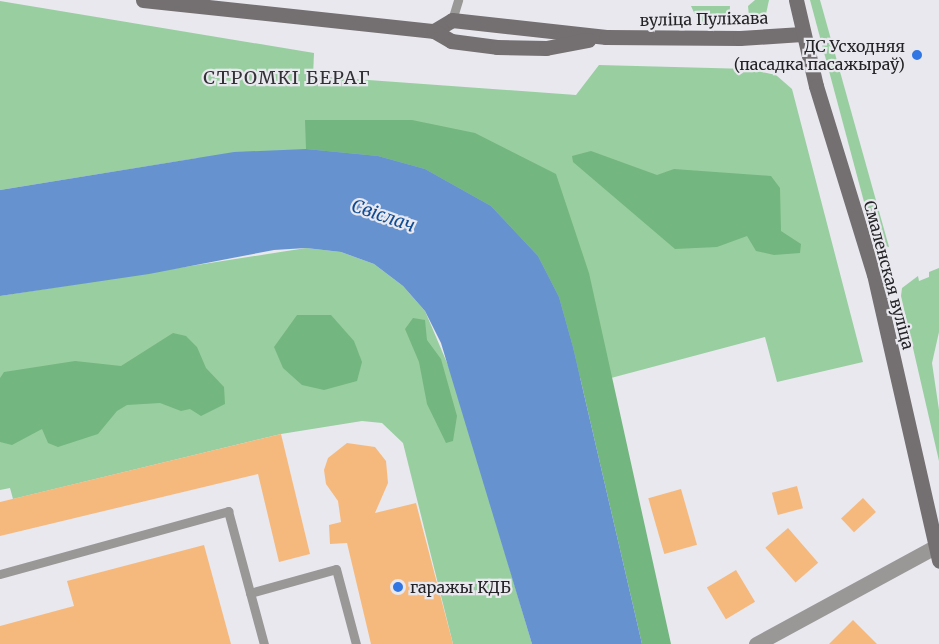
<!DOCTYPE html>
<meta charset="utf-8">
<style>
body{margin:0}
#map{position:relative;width:939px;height:644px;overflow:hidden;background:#e8e8ee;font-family:Merriweather,serif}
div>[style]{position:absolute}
.green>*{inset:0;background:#99cea1}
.forest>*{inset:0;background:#74b67f}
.water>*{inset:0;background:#6693d0}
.building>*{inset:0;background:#f6b97d;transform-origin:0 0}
.lane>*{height:9px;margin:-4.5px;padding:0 4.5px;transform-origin:4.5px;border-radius:4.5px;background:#9a9797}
.street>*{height:15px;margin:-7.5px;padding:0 7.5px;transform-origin:7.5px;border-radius:7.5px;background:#9a9797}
.secondary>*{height:15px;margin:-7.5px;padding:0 7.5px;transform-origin:7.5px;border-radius:7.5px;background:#746f70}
.dots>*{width:16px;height:16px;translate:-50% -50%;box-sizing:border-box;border:3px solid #e8e8ee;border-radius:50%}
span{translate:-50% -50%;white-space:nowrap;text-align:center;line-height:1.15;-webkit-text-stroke:4.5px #e8e8ee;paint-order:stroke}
.street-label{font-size:16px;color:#232325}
.poi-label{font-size:16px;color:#232325}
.right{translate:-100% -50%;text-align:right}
.left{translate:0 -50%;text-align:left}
.neighbourhood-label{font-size:18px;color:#313136;letter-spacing:1.5px}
.water-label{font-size:18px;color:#104c96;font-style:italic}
</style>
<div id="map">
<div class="green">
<div style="clip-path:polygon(755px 0,769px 0,766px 14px,750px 25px,748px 6px)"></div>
<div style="clip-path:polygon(810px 0,820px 0,889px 247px,875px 243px)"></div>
<div style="clip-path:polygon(0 1px,314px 53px,313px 76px,576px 95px,599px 65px,749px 69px,776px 75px,792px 89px,863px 362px,777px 382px,765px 337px,611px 378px,580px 378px,198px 158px,0 190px)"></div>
<div style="clip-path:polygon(691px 6px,730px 6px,729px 24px,698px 21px)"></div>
<div style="clip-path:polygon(306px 248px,341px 252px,374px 264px,403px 286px,425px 311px,453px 377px,532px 644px,453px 644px,403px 443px,382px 423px,362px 421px,281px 434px,13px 499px,10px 488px,0 490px,0 296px)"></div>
<div style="clip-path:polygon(939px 268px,939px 332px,932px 363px,939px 410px,939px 461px,901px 296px,902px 288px,918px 276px,919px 281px,929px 277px,929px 272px)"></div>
</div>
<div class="forest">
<div style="clip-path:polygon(305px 120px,412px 120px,475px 133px,556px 174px,589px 273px,671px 644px,642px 644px,573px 347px,559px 297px,538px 256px,491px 206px,425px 169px,378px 156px,306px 149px)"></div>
<div style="clip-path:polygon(591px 151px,657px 175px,674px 169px,771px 176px,780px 188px,781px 231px,801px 244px,800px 253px,774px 255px,756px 251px,747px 236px,717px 247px,675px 249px,573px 162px,572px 156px)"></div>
<div style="clip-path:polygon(297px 315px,331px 315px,354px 341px,362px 362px,357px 381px,324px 390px,302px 385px,283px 368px,274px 347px)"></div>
<div style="clip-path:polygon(413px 318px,425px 320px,427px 340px,441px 359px,457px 416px,453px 441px,446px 443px,427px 404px,419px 362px,405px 329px)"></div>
<div style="clip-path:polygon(173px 333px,186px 336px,197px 347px,206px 368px,224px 387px,225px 404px,201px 416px,190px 409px,181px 411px,160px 403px,127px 405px,117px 411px,98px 434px,58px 447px,48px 443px,42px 429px,12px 445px,0 442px,0 378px,4px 372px,75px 361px,121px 366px)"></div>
</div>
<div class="water">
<div style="clip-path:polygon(306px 149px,378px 156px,425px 169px,491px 206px,538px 256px,559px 297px,573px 347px,642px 644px,532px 644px,441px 343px,425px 311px,403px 286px,374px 264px,341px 252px,306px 248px,274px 250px,149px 274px,0 296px,0 190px,234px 152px)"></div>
</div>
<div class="building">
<div style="clip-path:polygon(281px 434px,310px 554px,279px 562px,258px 474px,0 536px,0 502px)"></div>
<div style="clip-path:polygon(347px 443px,375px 447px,386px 461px,388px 483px,375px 513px,416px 503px,453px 644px,371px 644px,347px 543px,330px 544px,329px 525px,341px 522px,338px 501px,326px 484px,324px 470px,328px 458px)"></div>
<div style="left:797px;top:486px;width:23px;height:26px;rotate:75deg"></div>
<div style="left:681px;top:489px;width:58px;height:34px;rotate:74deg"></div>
<div style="left:863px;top:498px;width:19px;height:30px;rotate:47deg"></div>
<div style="left:788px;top:528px;width:46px;height:30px;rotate:49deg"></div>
<div style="clip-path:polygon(204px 545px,231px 644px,0 644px,0 626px,74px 606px,67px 581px)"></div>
<div style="left:736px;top:570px;width:37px;height:34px;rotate:59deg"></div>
<div style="clip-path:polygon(853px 620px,877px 644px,829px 644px)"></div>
</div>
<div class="lane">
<div style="left:452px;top:20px;width:21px;rotate:-73deg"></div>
<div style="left:0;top:574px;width:237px;rotate:-15.4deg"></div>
<div style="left:228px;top:511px;width:138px;rotate:74.9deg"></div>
<div style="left:250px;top:593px;width:89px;rotate:-15.6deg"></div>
<div style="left:336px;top:569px;width:78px;rotate:75.1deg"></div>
</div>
<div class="street">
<div style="left:756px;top:644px;width:204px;rotate:-28.5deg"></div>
</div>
<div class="secondary">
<div style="left:143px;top:0;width:293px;rotate:6.1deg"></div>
<div style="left:434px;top:31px;width:21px;rotate:-31deg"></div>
<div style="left:452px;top:20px;width:155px;rotate:6.3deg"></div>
<div style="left:606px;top:37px;width:134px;rotate:0.4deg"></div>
<div style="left:740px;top:38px;width:62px;rotate:-3.7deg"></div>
<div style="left:796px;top:0;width:88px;rotate:76.9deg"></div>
<div style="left:816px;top:86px;width:197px;rotate:72.9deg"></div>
<div style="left:874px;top:274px;width:294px;rotate:77.2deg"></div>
<div style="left:434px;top:31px;width:20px;rotate:30deg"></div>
<div style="left:451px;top:41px;width:46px;rotate:7.4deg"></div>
<div style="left:497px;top:47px;width:49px;rotate:1.2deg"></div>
<div style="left:546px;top:48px;width:43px;rotate:-10.8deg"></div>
</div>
<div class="dots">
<div style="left:917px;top:55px;background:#3276e3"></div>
<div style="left:398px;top:587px;background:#3276e3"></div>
</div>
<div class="street-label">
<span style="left:704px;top:19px;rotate:-1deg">вуліца Пуліхава</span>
<span style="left:889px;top:275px;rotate:75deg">Смаленская вуліца</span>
</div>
<div class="poi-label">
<span class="right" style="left:905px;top:55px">ДС Усходняя<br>(пасадка пасажыраў)</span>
<span class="left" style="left:410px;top:587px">гаражы КДБ</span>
</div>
<div class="neighbourhood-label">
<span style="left:287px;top:78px">СТРОМКІ БЕРАГ</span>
</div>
<div class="water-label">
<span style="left:383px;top:216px;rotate:19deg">Свіслач</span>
</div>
</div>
